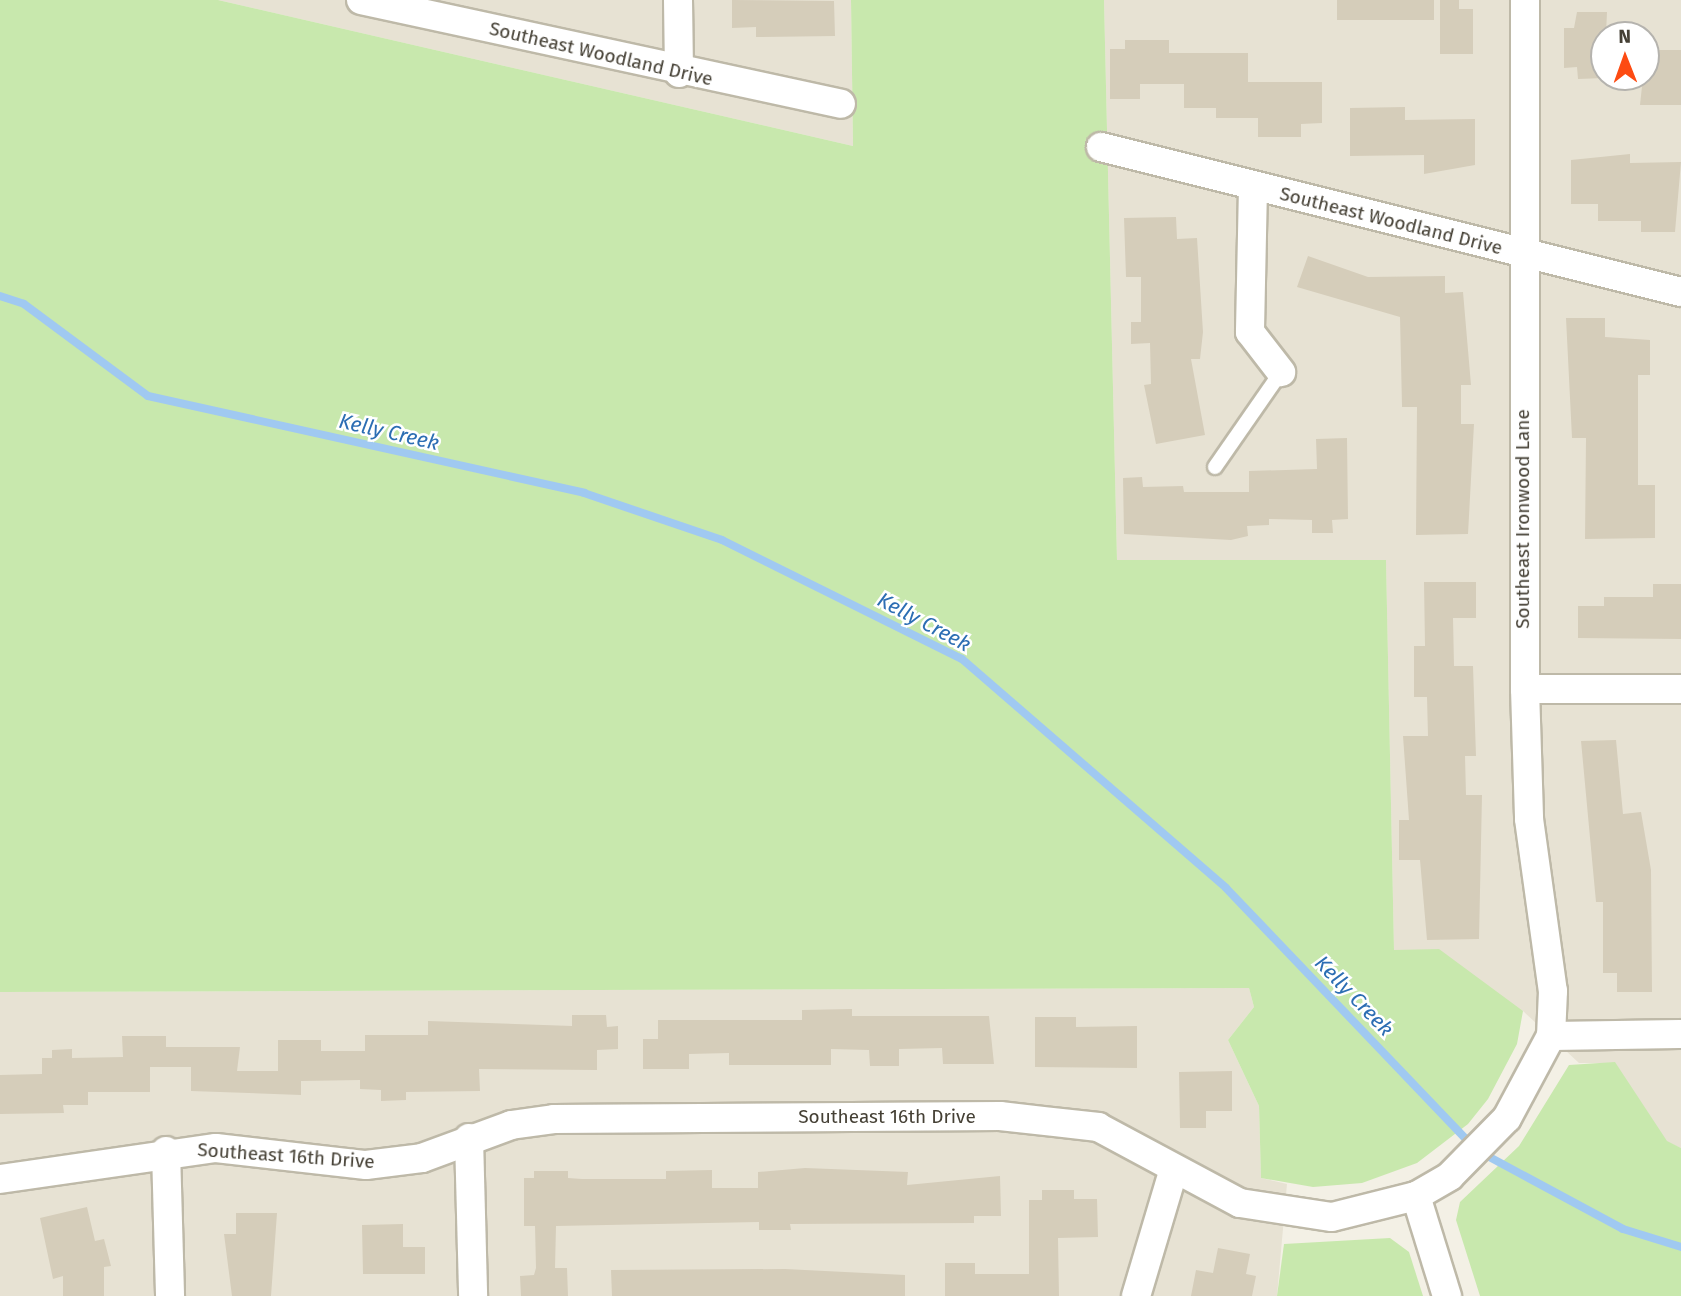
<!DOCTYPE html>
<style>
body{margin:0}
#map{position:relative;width:1681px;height:1296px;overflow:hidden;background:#f3f0e5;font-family:"Fira Sans",sans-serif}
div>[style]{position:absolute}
.residential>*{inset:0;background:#e7e2d3}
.green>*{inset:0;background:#c8e8ad}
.stream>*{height:8px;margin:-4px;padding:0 4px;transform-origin:4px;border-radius:4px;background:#a0c9f1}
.building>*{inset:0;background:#d5cdba;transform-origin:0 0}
.roads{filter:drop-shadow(2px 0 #beb9a8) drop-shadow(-2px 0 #beb9a8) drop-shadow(0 2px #beb9a8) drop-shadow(0 -2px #beb9a8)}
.service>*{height:14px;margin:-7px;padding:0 7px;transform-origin:7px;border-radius:7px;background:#fff}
.minor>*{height:28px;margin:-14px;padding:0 14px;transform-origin:14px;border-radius:14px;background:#fff}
span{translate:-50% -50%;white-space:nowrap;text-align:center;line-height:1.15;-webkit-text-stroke:5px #fff;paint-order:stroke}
.street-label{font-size:19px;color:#454035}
.water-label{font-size:21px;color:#2c6eb3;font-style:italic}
.north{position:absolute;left:1590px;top:21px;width:70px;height:70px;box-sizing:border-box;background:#fff;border:2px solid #b5b3ae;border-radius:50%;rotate:359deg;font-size:19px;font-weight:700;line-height:28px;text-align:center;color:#454035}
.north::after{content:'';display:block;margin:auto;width:24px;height:32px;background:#fd4b12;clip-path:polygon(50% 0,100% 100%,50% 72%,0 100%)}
</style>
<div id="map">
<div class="residential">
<div style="clip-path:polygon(218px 0,851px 0,853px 146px)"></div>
<div style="clip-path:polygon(evenodd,1104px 0,1681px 0,1681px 1148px,1667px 1142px,1615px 1063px,1579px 1063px,1523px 1011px,1394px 951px,1386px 561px,1117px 560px,1104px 0,1604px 35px,1646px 35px,1646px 77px,1604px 77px,1604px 35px)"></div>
<div style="clip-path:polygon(1249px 988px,1254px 1007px,1228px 1040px,1259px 1106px,1261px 1178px,1287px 1184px,1277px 1296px,0 1296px,0 992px)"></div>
</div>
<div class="green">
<div style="clip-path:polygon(0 0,218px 0,853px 146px,851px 0,1104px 0,1117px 560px,1386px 560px,1394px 950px,1439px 949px,1523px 1011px,1517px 1044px,1488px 1099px,1468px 1124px,1417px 1163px,1362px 1183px,1313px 1187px,1261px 1178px,1259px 1106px,1228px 1040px,1254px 1007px,1249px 988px,0 992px)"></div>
<div style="clip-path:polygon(1615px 1062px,1667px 1141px,1681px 1148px,1681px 1296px,1480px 1296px,1456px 1220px,1460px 1202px,1519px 1146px,1569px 1065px)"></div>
<div style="clip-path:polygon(1390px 1238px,1409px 1252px,1423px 1296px,1277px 1296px,1284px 1244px)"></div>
</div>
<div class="stream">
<div style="left:0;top:296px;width:25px;rotate:18deg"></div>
<div style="left:24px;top:304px;width:154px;rotate:36.6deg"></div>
<div style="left:148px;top:396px;width:447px;rotate:12.5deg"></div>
<div style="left:584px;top:493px;width:146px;rotate:18.8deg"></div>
<div style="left:722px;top:540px;width:268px;rotate:26.4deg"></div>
<div style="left:962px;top:659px;width:349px;rotate:40.9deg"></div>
<div style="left:1226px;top:888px;width:356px;rotate:46.3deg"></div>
<div style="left:1482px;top:1153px;width:160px;rotate:28.3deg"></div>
<div style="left:1623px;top:1229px;width:61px;rotate:17.2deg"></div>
</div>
<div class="building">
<div style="clip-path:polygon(732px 0,834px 1px,835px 36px,756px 37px,756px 27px,732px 28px)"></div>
<div style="left:1337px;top:0;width:97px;height:20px"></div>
<div style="clip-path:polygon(1440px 0,1459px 0,1459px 9px,1473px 9px,1473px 54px,1440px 54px)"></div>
<div style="clip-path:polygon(1577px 12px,1607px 12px,1604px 78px,1578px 79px,1577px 67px,1564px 68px,1564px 28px,1574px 28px)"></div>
<div style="clip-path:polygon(1125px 40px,1169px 40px,1169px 53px,1248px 53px,1248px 82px,1322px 82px,1322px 123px,1301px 124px,1301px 137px,1258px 137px,1258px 118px,1216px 118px,1216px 108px,1184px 108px,1184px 84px,1140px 84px,1140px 99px,1110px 99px,1110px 49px,1125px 49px)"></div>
<div style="clip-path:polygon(1646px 50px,1681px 50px,1681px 105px,1640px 105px)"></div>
<div style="clip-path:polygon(1405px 107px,1405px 120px,1475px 119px,1475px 165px,1424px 174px,1424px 155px,1350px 156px,1350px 108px)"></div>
<div style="clip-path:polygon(1630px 154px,1630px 163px,1681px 162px,1675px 232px,1641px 232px,1641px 221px,1598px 221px,1598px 204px,1571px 204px,1571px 160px)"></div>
<div style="clip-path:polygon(1176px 217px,1177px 239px,1197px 238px,1203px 332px,1200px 359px,1191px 359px,1205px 435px,1156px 444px,1144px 385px,1151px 384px,1150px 343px,1131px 344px,1131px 322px,1141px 322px,1141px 277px,1126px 277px,1124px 218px)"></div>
<div style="clip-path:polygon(1308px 256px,1368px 277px,1445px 276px,1445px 293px,1463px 292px,1471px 385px,1461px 385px,1461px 424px,1474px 424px,1468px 534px,1416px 535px,1417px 407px,1402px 407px,1400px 317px,1297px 287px)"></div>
<div style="clip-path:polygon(1566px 318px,1605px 318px,1605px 337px,1650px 340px,1650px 375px,1638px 375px,1638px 485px,1655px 485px,1655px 538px,1585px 539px,1586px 438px,1572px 438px)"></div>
<div style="clip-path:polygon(1347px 438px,1348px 519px,1332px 520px,1333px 533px,1312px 533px,1312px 520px,1269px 519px,1269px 525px,1247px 526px,1248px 536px,1231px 540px,1124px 534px,1123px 478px,1142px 477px,1143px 487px,1183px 486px,1184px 492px,1249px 492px,1249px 471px,1317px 469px,1316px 439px)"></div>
<div style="clip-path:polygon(1424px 582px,1476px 582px,1476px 618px,1453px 618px,1454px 666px,1473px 666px,1476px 756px,1465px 756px,1466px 795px,1482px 795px,1479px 939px,1427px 940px,1420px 860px,1399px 860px,1399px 820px,1409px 820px,1403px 736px,1428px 736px,1427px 697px,1414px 697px,1414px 646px,1425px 646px)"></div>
<div style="clip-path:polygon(1653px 584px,1681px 584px,1681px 639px,1578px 638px,1578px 606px,1604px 606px,1604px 597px,1653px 597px)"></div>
<div style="clip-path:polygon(1616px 740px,1623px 814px,1641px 812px,1651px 870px,1652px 992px,1617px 992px,1617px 973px,1603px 973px,1603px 902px,1596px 902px,1581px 741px)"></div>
<div style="clip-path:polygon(852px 1009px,852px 1016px,989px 1016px,994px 1064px,943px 1064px,942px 1048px,899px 1049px,899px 1066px,870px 1066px,869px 1050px,831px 1049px,831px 1065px,729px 1065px,729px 1053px,689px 1054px,689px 1069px,643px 1069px,643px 1039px,658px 1039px,658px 1020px,802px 1020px,802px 1010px)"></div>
<div style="clip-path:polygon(572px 1015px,606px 1015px,607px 1027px,618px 1026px,618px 1049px,597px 1050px,597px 1070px,479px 1069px,480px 1091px,406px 1092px,406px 1100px,381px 1101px,381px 1090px,360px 1089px,360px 1080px,301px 1081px,301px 1095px,191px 1091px,191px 1067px,150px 1067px,150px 1092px,88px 1092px,88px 1105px,63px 1105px,64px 1113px,0 1114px,0 1075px,42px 1074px,42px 1058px,52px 1058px,52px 1050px,72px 1049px,72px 1058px,123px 1057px,122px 1036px,166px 1036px,166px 1047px,240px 1047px,237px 1071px,278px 1071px,278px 1040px,321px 1040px,321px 1051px,365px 1051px,365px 1035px,428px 1035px,428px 1021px,572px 1026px)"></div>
<div style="clip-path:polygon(1035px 1017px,1076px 1017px,1076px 1027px,1137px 1026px,1137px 1068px,1035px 1067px)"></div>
<div style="clip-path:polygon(1232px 1071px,1232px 1111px,1206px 1111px,1206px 1128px,1180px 1128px,1179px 1072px)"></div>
<div style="clip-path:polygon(805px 1168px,908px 1172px,907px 1185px,1000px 1176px,1001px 1216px,974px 1216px,974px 1223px,790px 1224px,791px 1230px,759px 1230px,759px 1222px,556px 1226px,555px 1268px,567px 1268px,568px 1296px,521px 1296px,520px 1276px,534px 1275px,536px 1268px,535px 1226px,524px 1226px,524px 1178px,534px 1178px,534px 1171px,568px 1171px,568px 1178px,582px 1179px,666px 1179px,666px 1171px,712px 1170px,712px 1188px,758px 1188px,758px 1172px)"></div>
<div style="clip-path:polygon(1042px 1190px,1074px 1190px,1074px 1199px,1097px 1199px,1098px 1237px,1058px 1238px,1059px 1296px,945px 1296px,945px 1263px,975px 1263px,975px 1274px,1029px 1274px,1029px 1200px,1042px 1200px)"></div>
<div style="clip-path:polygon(87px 1207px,95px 1241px,104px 1239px,111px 1266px,104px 1267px,104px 1296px,63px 1296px,63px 1276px,53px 1279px,40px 1218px)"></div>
<div style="clip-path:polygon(236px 1213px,277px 1213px,271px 1296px,232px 1296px,224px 1234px,236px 1234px)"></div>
<div style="clip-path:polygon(403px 1224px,403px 1247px,425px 1247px,425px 1274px,363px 1274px,362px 1225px)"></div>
<div style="clip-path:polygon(1218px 1248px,1250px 1254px,1246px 1274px,1256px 1276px,1252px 1296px,1191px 1296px,1196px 1270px,1213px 1273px)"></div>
<div style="clip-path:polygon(785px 1269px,905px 1275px,905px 1296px,612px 1296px,611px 1270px)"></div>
</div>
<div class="roads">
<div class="service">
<div style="left:1215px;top:467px;width:116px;rotate:-55.2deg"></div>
</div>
<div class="minor">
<div style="left:361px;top:0;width:491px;rotate:12.2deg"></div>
<div style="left:678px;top:0;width:73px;rotate:89.2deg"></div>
<div style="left:1525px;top:0;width:689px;rotate:90deg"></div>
<div style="left:1525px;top:689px;width:130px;rotate:88.2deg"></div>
<div style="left:1529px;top:819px;width:174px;rotate:82.1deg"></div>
<div style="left:1553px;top:991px;width:45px;rotate:92.5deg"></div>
<div style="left:1101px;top:147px;width:598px;rotate:14.04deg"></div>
<div style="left:1253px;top:187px;width:145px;rotate:91.2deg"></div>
<div style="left:1250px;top:332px;width:51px;rotate:52.2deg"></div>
<div style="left:1525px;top:689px;width:156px"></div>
<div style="left:469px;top:1138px;width:158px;rotate:88.5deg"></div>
<div style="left:166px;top:1151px;width:145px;rotate:88.4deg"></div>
<div style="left:0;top:1179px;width:218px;rotate:-8.2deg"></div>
<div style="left:216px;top:1148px;width:151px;rotate:6.5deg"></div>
<div style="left:366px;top:1165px;width:56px;rotate:-7.1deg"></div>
<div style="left:422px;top:1158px;width:95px;rotate:-20.3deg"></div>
<div style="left:511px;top:1125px;width:43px;rotate:-7.9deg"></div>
<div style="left:554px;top:1119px;width:446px;rotate:-0.4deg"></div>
<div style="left:1000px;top:1116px;width:99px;rotate:6.4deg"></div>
<div style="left:1098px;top:1127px;width:161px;rotate:28.2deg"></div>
<div style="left:1240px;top:1203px;width:93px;rotate:8.7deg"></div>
<div style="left:1332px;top:1217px;width:87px;rotate:-14deg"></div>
<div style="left:1416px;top:1196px;width:39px;rotate:-30deg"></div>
<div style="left:1450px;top:1176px;width:81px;rotate:-45.5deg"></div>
<div style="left:1507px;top:1118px;width:93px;rotate:-61.8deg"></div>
<div style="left:1551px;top:1036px;width:130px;rotate:-0.9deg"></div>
<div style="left:1416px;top:1196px;width:105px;rotate:72.8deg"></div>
<div style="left:1136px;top:1296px;width:129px;rotate:-73.4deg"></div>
</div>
</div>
<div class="street-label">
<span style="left:601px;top:54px;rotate:13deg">Southeast Woodland Drive</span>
<span style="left:1391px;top:221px;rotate:14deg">Southeast Woodland Drive</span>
<span style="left:1523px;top:519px;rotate:-90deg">Southeast Ironwood Lane</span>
<span style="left:887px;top:1117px">Southeast 16th Drive</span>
<span style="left:286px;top:1156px;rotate:4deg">Southeast 16th Drive</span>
</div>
<div class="water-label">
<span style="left:389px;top:432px;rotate:13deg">Kelly Creek</span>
<span style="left:924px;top:622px;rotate:28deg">Kelly Creek</span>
<span style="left:1354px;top:996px;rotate:46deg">Kelly Creek</span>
</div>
<div class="north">N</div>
</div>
